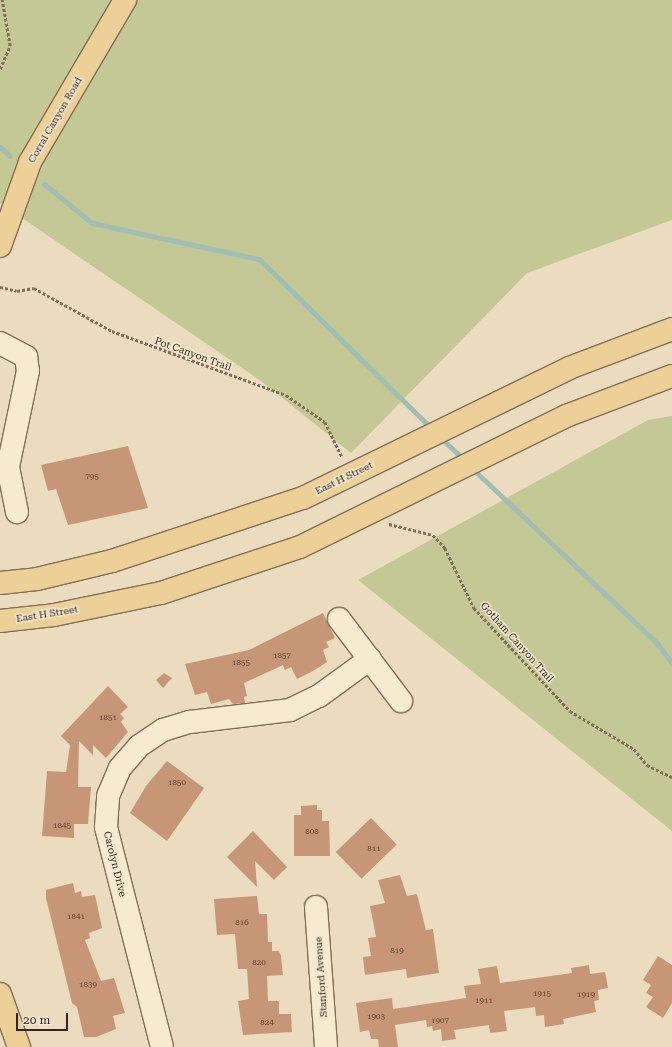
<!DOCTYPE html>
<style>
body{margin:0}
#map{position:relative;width:672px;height:1047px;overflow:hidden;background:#ebdcbf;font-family:"Roboto Serif",serif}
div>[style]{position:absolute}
.green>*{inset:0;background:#c3c894}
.stream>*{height:5px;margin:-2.5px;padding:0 2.5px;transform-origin:2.5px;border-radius:2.5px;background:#a2bdb4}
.building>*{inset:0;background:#c79676;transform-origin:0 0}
.path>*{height:2.5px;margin-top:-1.25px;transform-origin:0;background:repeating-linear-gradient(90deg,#826e58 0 3px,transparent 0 5px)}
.roads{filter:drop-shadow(1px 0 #826e58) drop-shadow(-1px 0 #826e58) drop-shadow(0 1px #826e58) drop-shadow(0 -1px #826e58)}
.minor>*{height:22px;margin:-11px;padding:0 11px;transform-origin:11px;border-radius:11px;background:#f6ead1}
.major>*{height:22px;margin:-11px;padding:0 11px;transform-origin:11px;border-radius:11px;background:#edd097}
span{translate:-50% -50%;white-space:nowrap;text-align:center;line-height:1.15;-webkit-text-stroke:3px #f3e7ce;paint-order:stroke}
.number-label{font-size:8px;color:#574232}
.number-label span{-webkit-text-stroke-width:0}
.street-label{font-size:10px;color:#32261c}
.scale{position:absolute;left:16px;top:1013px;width:52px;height:18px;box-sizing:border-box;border:2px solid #32261c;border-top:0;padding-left:5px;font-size:12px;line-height:14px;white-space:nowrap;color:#32261c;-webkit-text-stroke:3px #f3e7ce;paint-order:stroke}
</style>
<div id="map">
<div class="green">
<div style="clip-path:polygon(0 0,672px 0,672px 220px,527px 273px,351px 453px,261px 381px,0 203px)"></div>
<div style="clip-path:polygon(672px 416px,672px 831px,358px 580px,648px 420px)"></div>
</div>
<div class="stream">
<div style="left:0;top:147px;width:13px;rotate:42deg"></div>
<div style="left:44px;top:184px;width:62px;rotate:39.1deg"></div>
<div style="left:92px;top:223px;width:171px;rotate:12.2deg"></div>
<div style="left:259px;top:259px;width:238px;rotate:44.5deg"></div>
<div style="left:444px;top:441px;width:23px;rotate:43deg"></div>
<div style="left:476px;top:472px;width:248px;rotate:43.4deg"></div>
<div style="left:656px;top:642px;width:26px;rotate:53deg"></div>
</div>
<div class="building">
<div style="clip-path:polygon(128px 446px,148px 508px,68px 525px,56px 489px,48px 491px,41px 465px)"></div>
<div style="clip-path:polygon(323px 613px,335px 638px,326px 642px,329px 647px,323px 650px,327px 662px,313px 671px,297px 679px,291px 667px,285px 670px,283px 665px,244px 683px,247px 696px,244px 697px,245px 703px,233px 704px,229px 699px,211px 704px,207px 692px,195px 695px,185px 664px,249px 650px)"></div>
<div style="clip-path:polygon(164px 673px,172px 678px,163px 688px,156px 680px)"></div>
<div style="clip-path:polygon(108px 686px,128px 707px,120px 714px,124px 718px,121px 722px,128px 732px,106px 758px,93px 745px,93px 755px,79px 741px,78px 787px,91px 787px,88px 824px,74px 824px,74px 838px,42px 836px,47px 771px,66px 772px,70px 745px,61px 736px)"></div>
<div style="clip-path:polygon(167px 761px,204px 788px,167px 841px,130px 813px,146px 786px)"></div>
<div style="clip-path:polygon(317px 805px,317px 810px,322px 810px,322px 821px,329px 821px,330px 856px,294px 856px,294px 815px,301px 815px,301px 806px)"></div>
<div style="left:371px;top:818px;width:37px;height:49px;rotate:46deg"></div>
<div style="clip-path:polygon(253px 831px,287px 867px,274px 880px,255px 861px,257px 887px,227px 857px)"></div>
<div style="clip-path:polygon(400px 875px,407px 896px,417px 894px,426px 930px,433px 929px,439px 973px,407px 978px,406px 969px,365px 975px,363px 957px,371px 956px,368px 938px,376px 937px,370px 906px,385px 903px,378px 880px)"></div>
<div style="clip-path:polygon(73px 883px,75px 893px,81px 891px,82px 897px,95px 895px,102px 928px,89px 933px,90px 938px,85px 940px,101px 981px,114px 978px,125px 1013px,113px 1016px,116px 1029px,96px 1037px,84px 1037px,77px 1007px,72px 1003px,46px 898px,46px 890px)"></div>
<div style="clip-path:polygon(257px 896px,259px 914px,267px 914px,268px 942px,272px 942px,272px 951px,279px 951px,281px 956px,283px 975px,267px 976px,268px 1001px,279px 1001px,279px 1014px,291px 1014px,292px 1032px,243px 1035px,238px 1001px,249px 999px,247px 969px,238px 969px,235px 934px,217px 935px,214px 899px)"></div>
<div style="clip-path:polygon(658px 956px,672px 965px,672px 1003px,663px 1018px,646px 1007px,653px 997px,646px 993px,651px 985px,643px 980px)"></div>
<div style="clip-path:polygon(589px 965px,590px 974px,605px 972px,608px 988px,598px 990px,599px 1000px,594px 1001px,596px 1012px,563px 1019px,564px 1024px,545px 1027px,544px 1015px,536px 1016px,535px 1007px,504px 1011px,507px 1031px,490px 1033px,489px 1025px,454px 1030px,456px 1039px,442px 1041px,441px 1029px,433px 1031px,432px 1026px,427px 1027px,426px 1020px,395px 1025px,398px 1047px,379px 1047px,378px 1039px,371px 1039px,369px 1030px,360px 1032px,356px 1003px,392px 998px,393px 1009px,466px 998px,464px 986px,481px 984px,478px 969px,497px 966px,500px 983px,572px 973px,571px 968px)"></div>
</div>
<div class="path">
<div style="left:0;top:69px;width:25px;rotate:-67deg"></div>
<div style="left:10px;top:46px;width:47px;rotate:-99.9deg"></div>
<div style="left:0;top:287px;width:17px;rotate:13deg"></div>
<div style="left:17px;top:291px;width:17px;rotate:-10deg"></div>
<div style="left:34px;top:288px;width:89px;rotate:28.9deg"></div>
<div style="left:112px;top:331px;width:185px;rotate:20.2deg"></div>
<div style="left:286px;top:395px;width:47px;rotate:34.7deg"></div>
<div style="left:325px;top:422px;width:39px;rotate:64deg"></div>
<div style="left:389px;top:524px;width:45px;rotate:14deg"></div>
<div style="left:433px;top:535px;width:18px;rotate:47deg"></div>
<div style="left:445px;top:548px;width:67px;rotate:64.2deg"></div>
<div style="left:474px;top:608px;width:141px;rotate:47deg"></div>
<div style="left:570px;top:711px;width:74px;rotate:30.7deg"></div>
<div style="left:634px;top:749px;width:21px;rotate:51deg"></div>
<div style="left:647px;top:765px;width:28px;rotate:26deg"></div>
</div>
<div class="roads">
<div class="minor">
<div style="left:0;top:343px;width:30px;rotate:28deg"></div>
<div style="left:26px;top:357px;width:14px;rotate:82deg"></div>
<div style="left:28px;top:371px;width:98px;rotate:101.8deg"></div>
<div style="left:8px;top:467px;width:46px;rotate:78.7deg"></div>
<div style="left:339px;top:619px;width:103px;rotate:52.9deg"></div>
<div style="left:316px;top:907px;width:140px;rotate:85.9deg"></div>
<div style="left:162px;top:1047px;width:227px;rotate:-104.3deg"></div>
<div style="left:106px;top:827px;width:31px;rotate:-86deg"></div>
<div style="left:108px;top:796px;width:30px;rotate:-67deg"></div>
<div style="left:120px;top:768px;width:29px;rotate:-49deg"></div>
<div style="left:139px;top:746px;width:29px;rotate:-34deg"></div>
<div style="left:163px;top:730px;width:28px;rotate:-17deg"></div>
<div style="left:190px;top:722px;width:101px;rotate:-6.8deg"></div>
<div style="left:290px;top:710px;width:32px;rotate:-26deg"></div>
<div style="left:319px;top:696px;width:63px;rotate:-36deg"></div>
</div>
<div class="major">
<div style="left:0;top:246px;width:89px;rotate:-70.3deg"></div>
<div style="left:30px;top:162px;width:188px;rotate:-59.6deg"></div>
<div style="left:0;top:583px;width:37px;rotate:-6deg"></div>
<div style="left:37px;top:579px;width:77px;rotate:-13.5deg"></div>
<div style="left:112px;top:561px;width:201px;rotate:-18.3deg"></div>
<div style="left:303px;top:498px;width:296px;rotate:-26deg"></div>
<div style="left:569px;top:368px;width:110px;rotate:-20.7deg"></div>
<div style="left:0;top:621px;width:54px;rotate:-6.3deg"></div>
<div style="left:54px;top:615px;width:109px;rotate:-11.6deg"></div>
<div style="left:161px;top:593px;width:146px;rotate:-18.3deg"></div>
<div style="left:300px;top:547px;width:297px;rotate:-26.2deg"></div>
<div style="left:566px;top:416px;width:113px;rotate:-20.7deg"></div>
<div style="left:0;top:994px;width:56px;rotate:70.3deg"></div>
</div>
</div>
<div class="number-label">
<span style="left:92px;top:477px">795</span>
<span style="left:282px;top:656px">1857</span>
<span style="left:241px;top:663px">1855</span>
<span style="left:108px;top:718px">1851</span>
<span style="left:177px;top:783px">1850</span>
<span style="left:62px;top:826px">1845</span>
<span style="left:312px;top:832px">808</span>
<span style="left:374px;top:849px">811</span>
<span style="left:76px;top:917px">1841</span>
<span style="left:242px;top:923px">816</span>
<span style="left:397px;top:951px">819</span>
<span style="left:259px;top:963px">820</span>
<span style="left:88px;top:985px">1839</span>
<span style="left:542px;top:994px">1915</span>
<span style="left:586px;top:995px">1919</span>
<span style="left:484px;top:1001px">1911</span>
<span style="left:376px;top:1017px">1903</span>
<span style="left:440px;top:1021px">1907</span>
<span style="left:267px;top:1023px">824</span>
</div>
<div class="street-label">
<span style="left:55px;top:120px;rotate:-60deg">Corral Canyon Road</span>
<span style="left:193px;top:354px;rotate:20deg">Pot Canyon Trail</span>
<span style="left:344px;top:478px;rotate:-26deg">East H Street</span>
<span style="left:47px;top:614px;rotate:-9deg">East H Street</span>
<span style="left:517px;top:642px;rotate:48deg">Gotham Canyon Trail</span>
<span style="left:115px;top:864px;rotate:76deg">Carolyn Drive</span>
<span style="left:321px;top:977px;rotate:-94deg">Stanford Avenue</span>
</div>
<div class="scale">20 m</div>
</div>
